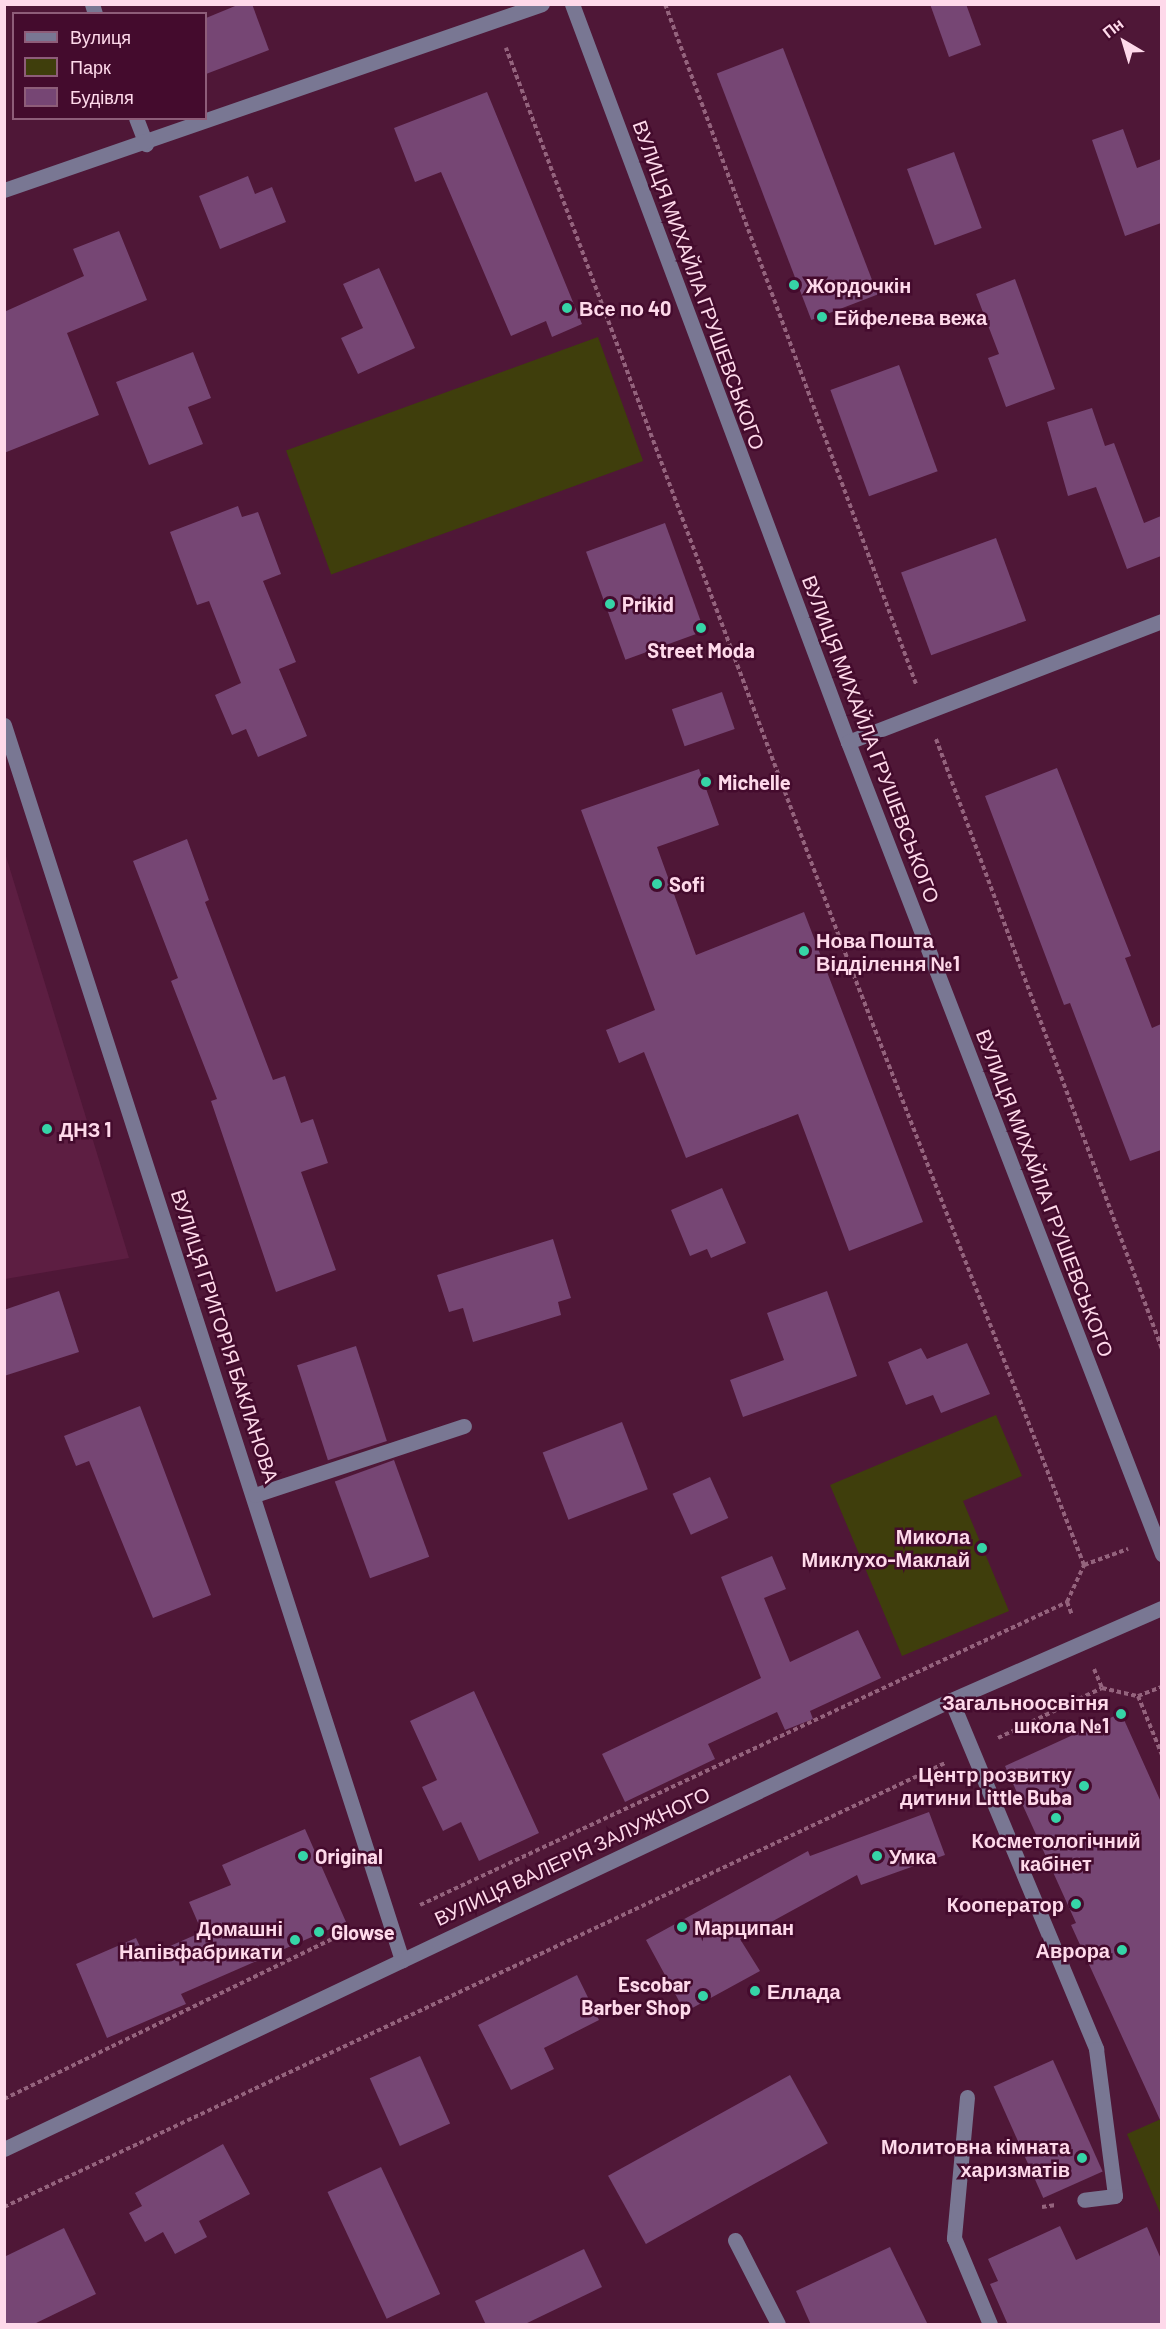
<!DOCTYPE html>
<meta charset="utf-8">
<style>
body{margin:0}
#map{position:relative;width:1166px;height:2329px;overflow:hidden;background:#4f1737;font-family:Barlow,sans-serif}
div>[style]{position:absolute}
.built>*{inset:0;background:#5d1e42}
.green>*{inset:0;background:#3f3e0c;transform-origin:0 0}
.building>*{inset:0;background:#764674;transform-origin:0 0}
.path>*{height:4px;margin-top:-2px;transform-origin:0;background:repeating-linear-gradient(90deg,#94637d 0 4.5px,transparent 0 7.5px)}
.minor>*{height:15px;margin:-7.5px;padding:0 7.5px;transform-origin:7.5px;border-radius:7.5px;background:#797793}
.dots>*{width:16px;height:16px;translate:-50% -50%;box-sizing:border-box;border:3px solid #440b2d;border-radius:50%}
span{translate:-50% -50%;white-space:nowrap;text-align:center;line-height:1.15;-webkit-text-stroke:5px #440b2d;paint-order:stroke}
.street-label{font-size:20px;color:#fed9ea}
.poi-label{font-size:20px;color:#fed9ea;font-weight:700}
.left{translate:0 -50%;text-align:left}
.right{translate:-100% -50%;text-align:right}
.frame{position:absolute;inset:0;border:6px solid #fed9ea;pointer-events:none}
.legend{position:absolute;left:12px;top:12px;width:195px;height:108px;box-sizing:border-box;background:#440b2d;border:2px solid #8e5d79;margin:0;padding:8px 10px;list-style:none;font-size:18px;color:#fed9ea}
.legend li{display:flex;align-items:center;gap:12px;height:30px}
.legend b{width:30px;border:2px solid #8e5d79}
.north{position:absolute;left:1094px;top:12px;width:60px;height:60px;-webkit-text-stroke:4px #440b2d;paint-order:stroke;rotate:322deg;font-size:16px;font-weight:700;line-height:24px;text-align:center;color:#fed9ea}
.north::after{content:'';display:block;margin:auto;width:21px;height:27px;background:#fed9ea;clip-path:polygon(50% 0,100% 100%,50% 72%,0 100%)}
</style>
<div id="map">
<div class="built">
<div style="clip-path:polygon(5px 853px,129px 1258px,5px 1279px,4px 1279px)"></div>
</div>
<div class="green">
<div style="left:598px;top:337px;width:132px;height:332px;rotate:70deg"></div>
<div style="clip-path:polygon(996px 1415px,1022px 1476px,963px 1501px,1009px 1611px,902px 1656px,830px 1485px)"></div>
<div style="clip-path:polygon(1161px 2119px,1161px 2215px,1127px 2134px)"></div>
</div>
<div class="building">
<div style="clip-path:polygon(240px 4px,252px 4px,269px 50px,206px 74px,206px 18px)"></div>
<div style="clip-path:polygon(930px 4px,966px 4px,981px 45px,949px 57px)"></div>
<div style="left:783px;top:48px;width:264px;height:71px;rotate:69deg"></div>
<div style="clip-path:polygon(487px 92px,582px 324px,552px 337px,546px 321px,511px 336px,441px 172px,415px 182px,394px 128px)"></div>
<div style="clip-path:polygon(1123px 129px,1137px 168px,1161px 159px,1161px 223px,1125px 236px,1092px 140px)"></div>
<div style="left:954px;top:152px;width:81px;height:50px;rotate:70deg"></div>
<div style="clip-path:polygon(248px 176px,255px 194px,272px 187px,286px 222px,220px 249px,199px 196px)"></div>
<div style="clip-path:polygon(119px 231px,147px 300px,67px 333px,99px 415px,4px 453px,4px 312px,84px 276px,73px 249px)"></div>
<div style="clip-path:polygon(379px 268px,415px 348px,358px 374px,341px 338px,363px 328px,343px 284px)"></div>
<div style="clip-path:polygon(1015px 279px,1055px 389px,1006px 407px,988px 358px,999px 354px,976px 294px)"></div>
<div style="clip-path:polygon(193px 352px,211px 398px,188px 407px,203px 444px,149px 465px,116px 382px)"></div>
<div style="left:899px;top:365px;width:113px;height:73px;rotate:70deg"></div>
<div style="clip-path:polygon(1092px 408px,1105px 446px,1114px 443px,1144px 523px,1161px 516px,1161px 556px,1127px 569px,1096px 487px,1068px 496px,1047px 422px)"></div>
<div style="clip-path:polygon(238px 506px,242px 517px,258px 512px,281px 574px,263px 581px,296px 662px,279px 669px,307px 736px,258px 757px,246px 729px,232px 735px,215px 695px,241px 683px,209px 601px,197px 605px,170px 532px)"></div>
<div style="left:665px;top:523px;width:115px;height:84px;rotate:70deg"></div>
<div style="left:996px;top:538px;width:88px;height:101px;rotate:70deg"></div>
<div style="left:722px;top:692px;width:39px;height:53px;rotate:71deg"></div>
<div style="clip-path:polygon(1057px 768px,1131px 956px,1125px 958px,1152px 1028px,1161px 1024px,1161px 1150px,1130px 1161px,1070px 1003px,1064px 1005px,985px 796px)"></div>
<div style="clip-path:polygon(699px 769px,719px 825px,657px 847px,696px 955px,804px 912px,923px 1222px,849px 1251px,798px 1114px,686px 1158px,644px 1052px,619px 1063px,606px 1030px,655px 1010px,581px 810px)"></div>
<div style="clip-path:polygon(187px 839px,209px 900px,205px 902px,273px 1080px,285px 1076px,301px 1123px,313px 1119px,328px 1163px,301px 1172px,336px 1270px,276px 1292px,211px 1101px,217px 1099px,171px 981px,178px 978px,133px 861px)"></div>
<div style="clip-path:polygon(722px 1188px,746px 1243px,711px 1258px,707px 1249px,690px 1256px,671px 1210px)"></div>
<div style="clip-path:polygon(553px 1239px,571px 1298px,558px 1302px,561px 1315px,473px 1342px,463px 1308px,449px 1312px,437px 1275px)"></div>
<div style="clip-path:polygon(59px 1291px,79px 1352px,4px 1376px,4px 1310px)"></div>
<div style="clip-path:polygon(827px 1291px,857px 1376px,743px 1417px,730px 1380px,784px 1360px,767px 1313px)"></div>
<div style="clip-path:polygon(967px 1343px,990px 1394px,941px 1413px,933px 1395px,906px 1405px,888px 1362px,921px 1348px,927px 1359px)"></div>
<div style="left:356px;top:1346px;width:100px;height:62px;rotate:72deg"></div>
<div style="clip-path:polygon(140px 1406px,211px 1595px,153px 1618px,89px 1461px,76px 1466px,64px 1436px)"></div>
<div style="left:622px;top:1422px;width:72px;height:85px;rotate:69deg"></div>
<div style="left:394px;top:1460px;width:103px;height:63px;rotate:70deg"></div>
<div style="left:710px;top:1477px;width:45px;height:41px;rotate:66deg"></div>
<div style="clip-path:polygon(772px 1556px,786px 1589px,764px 1598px,790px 1662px,858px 1630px,881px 1678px,810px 1711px,813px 1719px,785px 1730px,777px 1712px,708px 1744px,715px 1759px,625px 1802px,602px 1754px,761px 1678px,721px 1577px)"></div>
<div style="clip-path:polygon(474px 1691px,539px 1833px,479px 1861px,461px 1822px,443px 1831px,422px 1787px,437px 1780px,410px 1721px)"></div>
<div style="clip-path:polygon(1121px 1713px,1161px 1802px,1161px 2122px,1071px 1925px,1076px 1923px,1005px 1766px)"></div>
<div style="clip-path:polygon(929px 1812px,945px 1855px,861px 1885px,857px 1875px,740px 1939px,760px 1971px,685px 2012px,646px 1940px,808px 1851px,810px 1856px)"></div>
<div style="clip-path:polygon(305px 1829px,346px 1922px,181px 1994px,186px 2004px,107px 2038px,76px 1964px,136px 1938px,145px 1957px,202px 1932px,189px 1902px,231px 1885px,222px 1865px)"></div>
<div style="clip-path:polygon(577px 1975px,599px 2020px,544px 2048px,554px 2069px,511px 2090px,478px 2025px)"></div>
<div style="left:420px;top:2056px;width:74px;height:55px;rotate:66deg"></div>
<div style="left:1053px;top:2060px;width:122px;height:65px;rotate:66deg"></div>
<div style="left:790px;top:2075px;width:78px;height:208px;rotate:61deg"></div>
<div style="clip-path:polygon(223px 2144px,250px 2194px,199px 2221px,207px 2237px,175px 2254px,163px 2232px,145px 2242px,129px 2213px,142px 2206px,135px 2193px)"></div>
<div style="left:381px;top:2167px;width:140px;height:59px;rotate:65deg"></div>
<div style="clip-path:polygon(1060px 2226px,1076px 2260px,1147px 2227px,1161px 2259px,1161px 2325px,1008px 2325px,990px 2284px,998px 2281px,988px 2259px)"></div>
<div style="clip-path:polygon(64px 2228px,96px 2294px,32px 2325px,4px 2325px,4px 2257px)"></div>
<div style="clip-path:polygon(890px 2247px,928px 2325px,811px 2325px,796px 2291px)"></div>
<div style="clip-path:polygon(584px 2249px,602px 2287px,523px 2325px,486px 2325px,475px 2301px)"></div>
</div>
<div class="path">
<div style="left:665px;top:4px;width:725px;rotate:69.74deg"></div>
<div style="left:936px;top:739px;width:651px;rotate:69.67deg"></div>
<div style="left:1084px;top:1565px;width:47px;rotate:-20deg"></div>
<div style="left:1067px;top:1602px;width:14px;rotate:69deg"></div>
<div style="left:1094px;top:1669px;width:21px;rotate:67deg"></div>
<div style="left:1138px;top:1696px;width:26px;rotate:-21deg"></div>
<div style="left:998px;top:1738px;width:115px;rotate:-25.7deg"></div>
<div style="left:1102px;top:1688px;width:37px;rotate:13deg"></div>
<div style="left:1138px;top:1696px;width:64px;rotate:67.9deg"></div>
<div style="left:420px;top:1905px;width:714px;rotate:-25.09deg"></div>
<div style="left:1067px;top:1602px;width:41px;rotate:-65.3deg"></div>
<div style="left:1084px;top:1565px;width:638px;rotate:-111.33deg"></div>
<div style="left:852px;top:971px;width:986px;rotate:-110.55deg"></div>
<div style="left:4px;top:2099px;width:388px;rotate:-26deg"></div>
<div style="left:4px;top:2207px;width:1040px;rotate:-25.26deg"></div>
<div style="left:1042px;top:2207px;width:14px;rotate:-8deg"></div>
</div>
<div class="minor">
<div style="left:92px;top:4px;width:10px;rotate:73deg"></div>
<div style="left:572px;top:4px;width:788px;rotate:69.5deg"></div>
<div style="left:848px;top:742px;width:871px;rotate:68.86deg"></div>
<div style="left:136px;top:118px;width:28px;rotate:69deg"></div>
<div style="left:4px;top:190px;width:569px;rotate:-19.07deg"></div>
<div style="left:4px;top:725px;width:1298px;rotate:72.14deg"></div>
<div style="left:848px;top:742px;width:337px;rotate:-21.1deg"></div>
<div style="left:255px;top:1495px;width:220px;rotate:-18.3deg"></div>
<div style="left:951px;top:1700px;width:378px;rotate:67.4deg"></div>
<div style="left:1096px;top:2049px;width:148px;rotate:82.6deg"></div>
<div style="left:1115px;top:2196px;width:31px;rotate:173deg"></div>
<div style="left:967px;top:2097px;width:142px;rotate:95.3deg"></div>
<div style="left:954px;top:2238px;width:93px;rotate:67.3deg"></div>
<div style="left:4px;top:2149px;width:1048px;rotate:-25.37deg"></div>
<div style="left:951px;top:1700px;width:230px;rotate:-23.6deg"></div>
<div style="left:735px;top:2240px;width:94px;rotate:62.9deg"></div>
</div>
<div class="dots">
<div style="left:794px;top:285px;background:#36d4a7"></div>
<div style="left:567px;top:308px;background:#36d4a7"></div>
<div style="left:822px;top:317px;background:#36d4a7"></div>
<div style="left:610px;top:604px;background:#36d4a7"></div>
<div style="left:701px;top:628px;background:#36d4a7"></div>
<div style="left:706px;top:782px;background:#36d4a7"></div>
<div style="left:657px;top:884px;background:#36d4a7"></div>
<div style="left:804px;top:951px;background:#36d4a7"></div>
<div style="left:47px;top:1129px;background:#36d4a7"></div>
<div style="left:982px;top:1548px;background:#36d4a7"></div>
<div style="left:1121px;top:1714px;background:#36d4a7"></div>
<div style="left:1084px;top:1786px;background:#36d4a7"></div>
<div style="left:1056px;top:1818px;background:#36d4a7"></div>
<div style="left:303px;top:1856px;background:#36d4a7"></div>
<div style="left:877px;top:1856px;background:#36d4a7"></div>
<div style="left:1076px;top:1904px;background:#36d4a7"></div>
<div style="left:682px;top:1927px;background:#36d4a7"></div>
<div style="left:319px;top:1932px;background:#36d4a7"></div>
<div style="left:295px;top:1940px;background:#36d4a7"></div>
<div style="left:1122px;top:1950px;background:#36d4a7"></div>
<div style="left:755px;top:1991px;background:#36d4a7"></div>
<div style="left:703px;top:1996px;background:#36d4a7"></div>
<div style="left:1082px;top:2158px;background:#36d4a7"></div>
</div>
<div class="street-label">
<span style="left:699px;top:285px;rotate:70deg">ВУЛИЦЯ МИХАЙЛА ГРУШЕВСЬКОГО</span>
<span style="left:871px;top:739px;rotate:69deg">ВУЛИЦЯ МИХАЙЛА ГРУШЕВСЬКОГО</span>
<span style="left:1045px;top:1193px;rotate:69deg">ВУЛИЦЯ МИХАЙЛА ГРУШЕВСЬКОГО</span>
<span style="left:225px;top:1336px;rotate:72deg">ВУЛИЦЯ ГРИГОРІЯ БАКЛАНОВА</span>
<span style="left:572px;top:1856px;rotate:-25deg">ВУЛИЦЯ ВАЛЕРІЯ ЗАЛУЖНОГО</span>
</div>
<div class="poi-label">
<span class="left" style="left:806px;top:285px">Жордочкін</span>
<span class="left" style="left:579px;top:308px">Все по 40</span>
<span class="left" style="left:834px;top:317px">Ейфелева вежа</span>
<span class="left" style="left:622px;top:604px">Prikid</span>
<span style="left:701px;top:650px">Street Moda</span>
<span class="left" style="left:718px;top:782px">Michelle</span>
<span class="left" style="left:669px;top:884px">Sofi</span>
<span class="left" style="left:816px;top:952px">Нова Пошта<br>Відділення №1</span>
<span class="left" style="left:59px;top:1129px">ДНЗ 1</span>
<span class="right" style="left:970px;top:1548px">Микола<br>Миклухо-Маклай</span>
<span class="right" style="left:1109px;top:1714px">Загальноосвітня<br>школа №1</span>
<span class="right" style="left:1072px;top:1786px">Центр розвитку<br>дитини Little Buba</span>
<span style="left:1056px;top:1852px">Косметологічний<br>кабінет</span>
<span class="left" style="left:315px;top:1856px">Original</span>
<span class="left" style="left:889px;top:1856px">Умка</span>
<span class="right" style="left:1064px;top:1904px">Кооператор</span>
<span class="left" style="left:694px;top:1927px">Марципан</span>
<span class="right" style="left:283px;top:1940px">Домашні<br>Напівфабрикати</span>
<span class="left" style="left:331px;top:1932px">Glowse</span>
<span class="right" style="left:1110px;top:1950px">Аврора</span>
<span class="right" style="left:691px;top:1996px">Escobar<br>Barber Shop</span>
<span class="left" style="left:767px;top:1991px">Еллада</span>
<span class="right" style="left:1070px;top:2158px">Молитовна кімната<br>харизматів</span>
</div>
<div class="frame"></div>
<ul class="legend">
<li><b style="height:8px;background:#797793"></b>Вулиця</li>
<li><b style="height:16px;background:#3f3e0c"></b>Парк</li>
<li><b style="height:16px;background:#764674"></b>Будівля</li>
</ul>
<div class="north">Пн</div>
</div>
